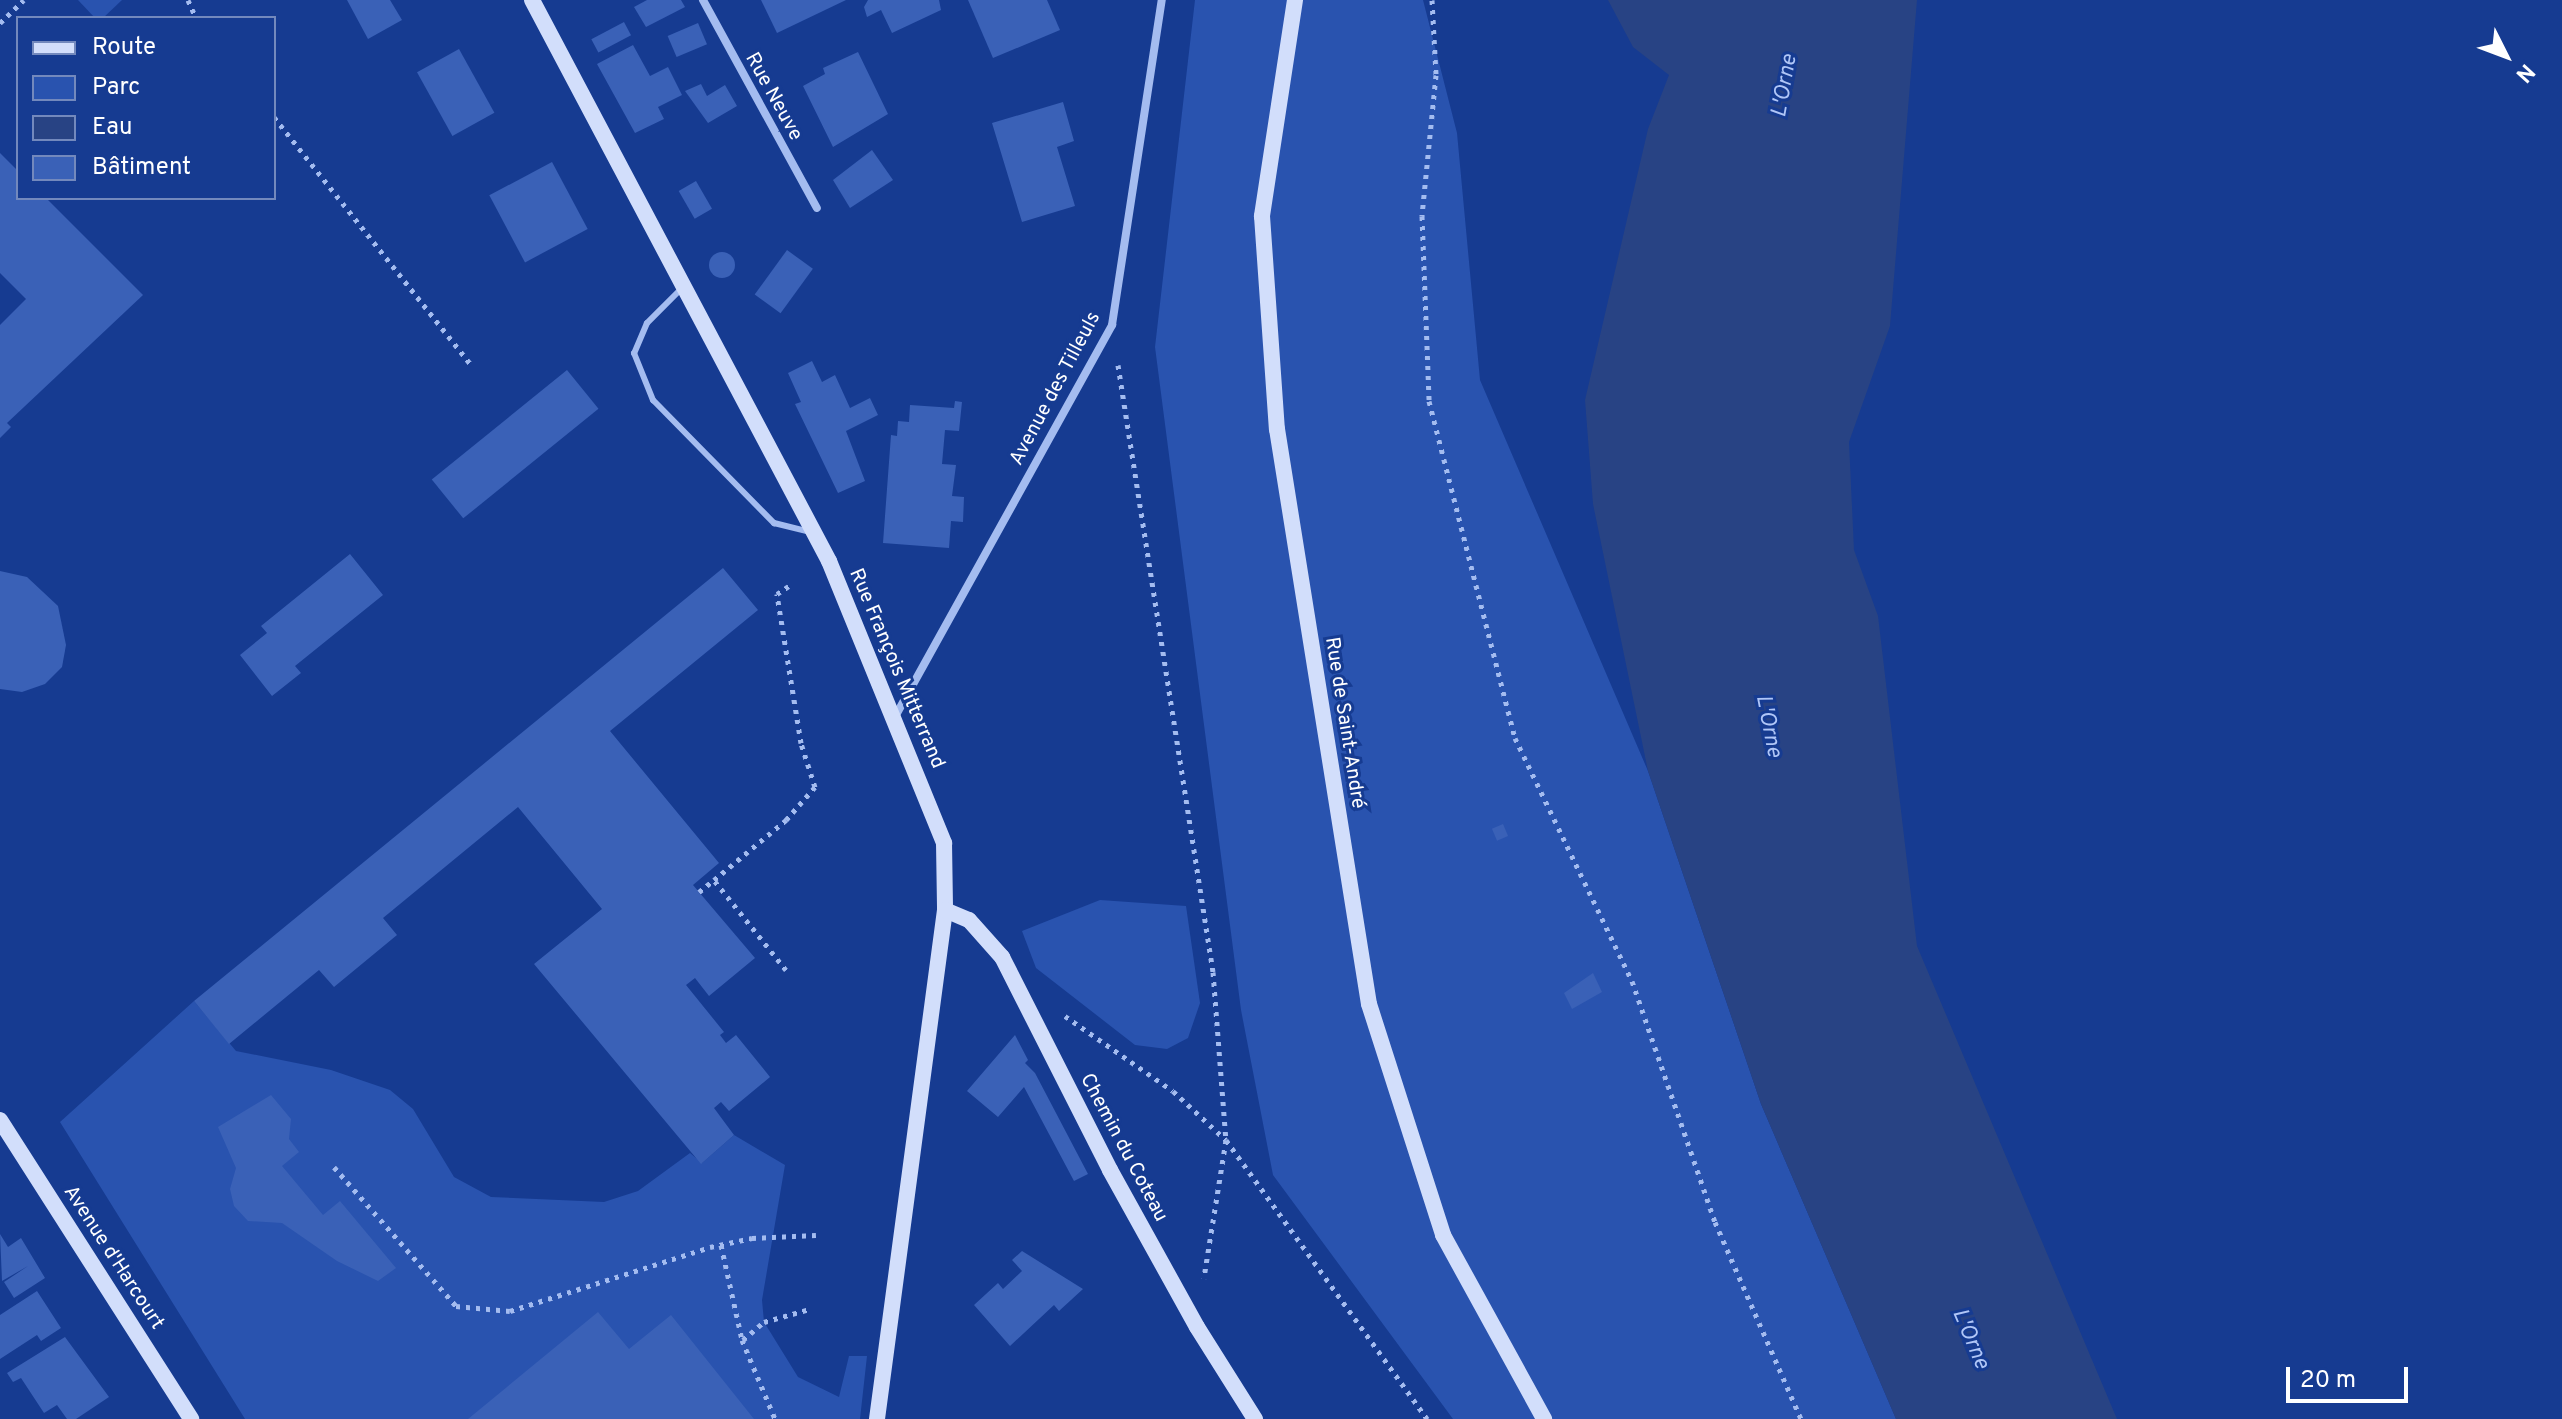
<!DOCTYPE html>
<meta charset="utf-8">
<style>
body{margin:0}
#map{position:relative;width:2562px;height:1419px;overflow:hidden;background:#163b91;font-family:Overpass,sans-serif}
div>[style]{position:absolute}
.green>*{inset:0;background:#2953af}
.water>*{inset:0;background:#284384}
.building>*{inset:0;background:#3a61b7;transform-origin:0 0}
.round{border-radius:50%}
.path>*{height:5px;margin-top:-2.5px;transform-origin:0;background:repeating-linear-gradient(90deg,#a4bcf0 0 4px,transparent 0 10px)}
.lane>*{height:6px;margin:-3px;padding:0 3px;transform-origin:3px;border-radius:3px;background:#a4bcf0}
.street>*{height:8px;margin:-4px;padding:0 4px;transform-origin:4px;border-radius:4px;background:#a4bcf0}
.secondary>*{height:16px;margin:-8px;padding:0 8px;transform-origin:8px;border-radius:8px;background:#d2defb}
span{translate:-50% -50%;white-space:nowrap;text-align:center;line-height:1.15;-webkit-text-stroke:6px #163b91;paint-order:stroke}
.street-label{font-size:20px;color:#fff}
.water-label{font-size:22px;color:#b0c6f7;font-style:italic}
.legend{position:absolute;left:16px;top:16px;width:260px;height:184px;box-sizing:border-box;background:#163b91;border:2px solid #7389bd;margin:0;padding:10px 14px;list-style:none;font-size:24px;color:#fff}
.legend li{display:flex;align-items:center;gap:16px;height:40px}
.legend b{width:40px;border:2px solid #7389bd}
.north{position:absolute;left:2466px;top:16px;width:80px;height:80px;-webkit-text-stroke:6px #163b91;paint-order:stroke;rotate:132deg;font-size:22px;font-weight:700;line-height:32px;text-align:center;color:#fff}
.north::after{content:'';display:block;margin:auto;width:28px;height:36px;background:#fff;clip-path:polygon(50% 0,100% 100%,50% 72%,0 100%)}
.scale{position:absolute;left:2286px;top:1367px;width:122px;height:36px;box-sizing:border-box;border:4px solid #fff;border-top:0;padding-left:10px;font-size:24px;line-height:28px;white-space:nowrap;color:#fff;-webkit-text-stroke:6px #163b91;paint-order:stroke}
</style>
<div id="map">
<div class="green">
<div style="clip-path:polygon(78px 0,122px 0,103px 18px,95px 18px)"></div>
<div style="clip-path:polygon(1195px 0,1423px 0,1457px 133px,1480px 380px,1648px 771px,1761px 1104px,1896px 1419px,1453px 1419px,1273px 1175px,1241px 1010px,1155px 347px)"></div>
<div style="clip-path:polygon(1100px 900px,1186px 906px,1200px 1003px,1188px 1038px,1167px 1049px,1135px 1045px,1036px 968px,1022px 931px)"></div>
<div style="clip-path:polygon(194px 1001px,236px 1051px,331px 1070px,390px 1090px,413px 1109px,454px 1177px,491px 1197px,604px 1202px,638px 1191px,690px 1153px,702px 1163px,734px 1135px,785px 1165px,762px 1300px,764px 1322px,798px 1377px,839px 1397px,849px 1356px,867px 1356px,860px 1419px,245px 1419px,60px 1122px)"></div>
</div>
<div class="water">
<div style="clip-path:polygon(1608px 0,1917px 0,1890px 326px,1849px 442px,1854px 550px,1878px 616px,1917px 946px,2117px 1419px,1896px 1419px,1761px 1104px,1648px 771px,1593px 504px,1585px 400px,1648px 129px,1669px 75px,1633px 47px)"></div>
</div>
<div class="building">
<div style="clip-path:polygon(347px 0,390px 0,402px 20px,368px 39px)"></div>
<div style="clip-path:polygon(647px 0,681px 0,685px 7px,646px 27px,634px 7px)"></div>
<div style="clip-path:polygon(761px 0,846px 0,777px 33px)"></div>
<div style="clip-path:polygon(868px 0,939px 0,941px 10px,892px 33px,881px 10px,867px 17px,864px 7px)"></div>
<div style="clip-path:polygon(968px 0,1047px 0,1060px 30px,993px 58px)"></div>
<div style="left:624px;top:22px;width:15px;height:37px;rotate:62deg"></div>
<div style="left:698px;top:23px;width:23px;height:33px;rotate:67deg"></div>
<div style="clip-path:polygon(633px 45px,650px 76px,668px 67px,682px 95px,658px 107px,664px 119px,635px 133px,597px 64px)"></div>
<div style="left:459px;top:49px;width:73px;height:48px;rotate:61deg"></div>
<div style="clip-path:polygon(858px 52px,888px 114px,833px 147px,803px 86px,825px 74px,823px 68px)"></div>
<div style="clip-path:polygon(701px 84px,707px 96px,725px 85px,737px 106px,708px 123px,685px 91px)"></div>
<div style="clip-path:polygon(1063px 102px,1074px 141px,1057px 147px,1075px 206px,1022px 222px,992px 123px)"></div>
<div style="clip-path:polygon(872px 150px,893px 180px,850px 208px,833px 180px)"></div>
<div style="clip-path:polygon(0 153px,18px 171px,18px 198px,46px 198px,143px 295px,7px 423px,11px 427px,0 438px,0 325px,26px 299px,0 273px)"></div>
<div style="left:552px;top:162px;width:76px;height:71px;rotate:62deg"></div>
<div style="left:696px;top:181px;width:32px;height:20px;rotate:60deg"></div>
<div style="left:787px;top:250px;width:32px;height:55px;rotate:36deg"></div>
<div class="round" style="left:709px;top:252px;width:26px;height:26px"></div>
<div style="clip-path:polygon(812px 361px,822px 382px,835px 375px,850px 408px,870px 398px,878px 415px,846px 431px,865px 481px,838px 493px,795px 404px,801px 402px,788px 373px)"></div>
<div style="left:567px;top:370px;width:50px;height:174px;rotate:51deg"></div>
<div style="clip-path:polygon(955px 401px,962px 402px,959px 431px,945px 430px,942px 464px,956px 465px,952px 496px,964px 497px,963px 522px,951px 521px,949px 548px,883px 543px,891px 435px,897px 436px,898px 421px,909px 422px,910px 405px,954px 408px)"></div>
<div style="clip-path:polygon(350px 554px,383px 595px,295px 666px,301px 673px,272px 696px,240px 655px,267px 633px,261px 626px)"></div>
<div style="clip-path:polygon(723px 568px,758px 610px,610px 731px,719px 863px,693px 885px,755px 958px,709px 996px,695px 978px,686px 985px,724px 1032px,720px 1035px,726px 1043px,736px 1035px,770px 1077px,729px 1111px,721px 1102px,714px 1108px,734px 1135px,701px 1164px,534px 964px,602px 909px,518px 807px,383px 918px,397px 935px,334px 987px,319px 970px,229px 1044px,194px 1001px)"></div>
<div style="clip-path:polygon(0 571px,27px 577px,58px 606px,66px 645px,62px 667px,45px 684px,22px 692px,0 689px)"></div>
<div style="left:1503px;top:824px;width:13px;height:12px;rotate:67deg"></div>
<div style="clip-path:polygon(1593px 973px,1602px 992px,1572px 1009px,1564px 993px)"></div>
<div style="clip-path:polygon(1015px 1035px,1028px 1060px,1025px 1063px,1035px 1073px,1088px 1174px,1074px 1181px,1024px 1087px,998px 1117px,967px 1091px)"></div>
<div style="clip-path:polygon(271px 1095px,291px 1119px,289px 1139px,299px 1152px,282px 1166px,323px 1215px,340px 1201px,396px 1268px,378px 1281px,337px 1261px,282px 1223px,248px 1221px,234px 1206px,230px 1189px,236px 1168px,218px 1127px)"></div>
<div style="clip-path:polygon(0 1234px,8px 1247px,21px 1238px,45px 1278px,14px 1298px,4px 1282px,28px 1266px,2px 1281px)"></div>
<div style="clip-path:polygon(1022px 1251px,1083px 1289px,1059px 1311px,1054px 1305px,1010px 1346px,974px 1305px,998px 1283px,1003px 1289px,1022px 1271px,1012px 1260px)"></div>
<div style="clip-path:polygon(37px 1291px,61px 1328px,41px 1341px,37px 1335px,0 1359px,0 1315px)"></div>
<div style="clip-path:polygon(598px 1312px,629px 1349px,671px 1315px,754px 1419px,468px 1419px)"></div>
<div style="clip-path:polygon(65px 1337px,109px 1397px,76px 1419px,67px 1419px,57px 1405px,44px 1413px,21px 1378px,13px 1382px,7px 1373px)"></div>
</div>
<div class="path">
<div style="left:188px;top:0;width:20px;rotate:66deg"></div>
<div style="left:1432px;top:0;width:75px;rotate:86.9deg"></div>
<div style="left:1436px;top:75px;width:142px;rotate:95.7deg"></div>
<div style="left:1422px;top:216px;width:185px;rotate:87.8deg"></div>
<div style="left:1429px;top:401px;width:348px;rotate:75.7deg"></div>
<div style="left:1515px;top:738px;width:270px;rotate:64.3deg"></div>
<div style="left:1632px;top:981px;width:255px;rotate:71deg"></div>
<div style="left:1715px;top:1222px;width:215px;rotate:66.4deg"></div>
<div style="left:0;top:23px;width:33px;rotate:-44deg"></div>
<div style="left:274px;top:117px;width:318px;rotate:51.5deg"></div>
<div style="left:1118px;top:365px;width:614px;rotate:81.1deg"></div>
<div style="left:1213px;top:972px;width:169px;rotate:85.6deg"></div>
<div style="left:1226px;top:1140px;width:140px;rotate:99.1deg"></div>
<div style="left:699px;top:892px;width:19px;rotate:-39deg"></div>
<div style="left:786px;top:970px;width:115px;rotate:-128.7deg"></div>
<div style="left:714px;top:880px;width:94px;rotate:-39.8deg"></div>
<div style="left:786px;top:820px;width:44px;rotate:-48.7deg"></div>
<div style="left:815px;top:787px;width:46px;rotate:-107.7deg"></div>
<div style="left:801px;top:743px;width:151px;rotate:-99.2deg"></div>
<div style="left:777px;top:594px;width:14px;rotate:-34deg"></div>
<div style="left:1065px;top:1016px;width:131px;rotate:34.8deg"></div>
<div style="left:1173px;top:1091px;width:72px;rotate:42.8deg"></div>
<div style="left:1226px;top:1140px;width:344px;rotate:54.2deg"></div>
<div style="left:334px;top:1167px;width:185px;rotate:48.7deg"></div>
<div style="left:456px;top:1306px;width:54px;rotate:5.3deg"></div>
<div style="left:510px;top:1311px;width:210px;rotate:-17.7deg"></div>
<div style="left:710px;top:1247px;width:43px;rotate:-12.1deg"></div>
<div style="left:752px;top:1238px;width:64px;rotate:-2.7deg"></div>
<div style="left:721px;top:1245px;width:97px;rotate:77.5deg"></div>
<div style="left:742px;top:1340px;width:86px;rotate:67.3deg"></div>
<div style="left:743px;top:1340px;width:28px;rotate:-41deg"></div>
<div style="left:764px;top:1322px;width:48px;rotate:-15.8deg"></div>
</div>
<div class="lane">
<div style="left:683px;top:287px;width:51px;rotate:135deg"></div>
<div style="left:647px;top:323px;width:33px;rotate:113deg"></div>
<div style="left:634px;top:353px;width:51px;rotate:68deg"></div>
<div style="left:653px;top:400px;width:173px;rotate:45.5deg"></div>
<div style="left:774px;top:523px;width:37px;rotate:14deg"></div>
</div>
<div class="street">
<div style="left:703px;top:0;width:237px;rotate:61.3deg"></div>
<div style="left:896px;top:715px;width:446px;rotate:-61deg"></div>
<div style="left:1112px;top:325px;width:329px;rotate:-81.3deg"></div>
</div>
<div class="secondary">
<div style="left:532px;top:0;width:635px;rotate:62.1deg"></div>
<div style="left:829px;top:561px;width:305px;rotate:67.8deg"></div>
<div style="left:944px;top:843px;width:67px;rotate:89.1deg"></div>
<div style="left:945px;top:910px;width:514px;rotate:97.61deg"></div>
<div style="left:1295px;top:0;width:219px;rotate:98.7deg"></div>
<div style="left:1262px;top:216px;width:214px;rotate:86deg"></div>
<div style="left:1277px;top:429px;width:582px;rotate:80.91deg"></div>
<div style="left:1369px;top:1004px;width:243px;rotate:72.2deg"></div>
<div style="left:1443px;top:1235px;width:210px;rotate:61.2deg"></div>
<div style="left:945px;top:910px;width:26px;rotate:23deg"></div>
<div style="left:969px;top:920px;width:50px;rotate:48.3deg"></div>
<div style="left:1002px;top:957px;width:239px;rotate:63.1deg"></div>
<div style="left:1110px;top:1170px;width:179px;rotate:61deg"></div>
<div style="left:1197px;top:1327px;width:109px;rotate:57.8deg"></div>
<div style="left:0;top:1120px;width:355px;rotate:57.4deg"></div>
</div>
<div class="street-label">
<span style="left:773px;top:97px;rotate:61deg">Rue Neuve</span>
<span style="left:1056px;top:389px;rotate:-62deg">Avenue des Tilleuls</span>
<span style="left:896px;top:669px;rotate:67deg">Rue François Mitterrand</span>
<span style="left:1344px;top:723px;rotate:81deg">Rue de Saint-André</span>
<span style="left:1123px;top:1148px;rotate:62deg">Chemin du Coteau</span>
<span style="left:113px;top:1258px;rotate:57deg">Avenue d'Harcourt</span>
</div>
<div class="water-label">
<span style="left:1785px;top:86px;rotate:-80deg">L'Orne</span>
<span style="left:1768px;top:726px;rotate:79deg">L'Orne</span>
<span style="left:1970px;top:1339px;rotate:67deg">L'Orne</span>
</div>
<ul class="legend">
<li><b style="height:10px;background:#d2defb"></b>Route</li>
<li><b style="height:22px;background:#2953af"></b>Parc</li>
<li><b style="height:22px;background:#284384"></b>Eau</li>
<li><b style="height:22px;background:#3a61b7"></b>Bâtiment</li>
</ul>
<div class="north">N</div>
<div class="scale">20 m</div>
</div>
